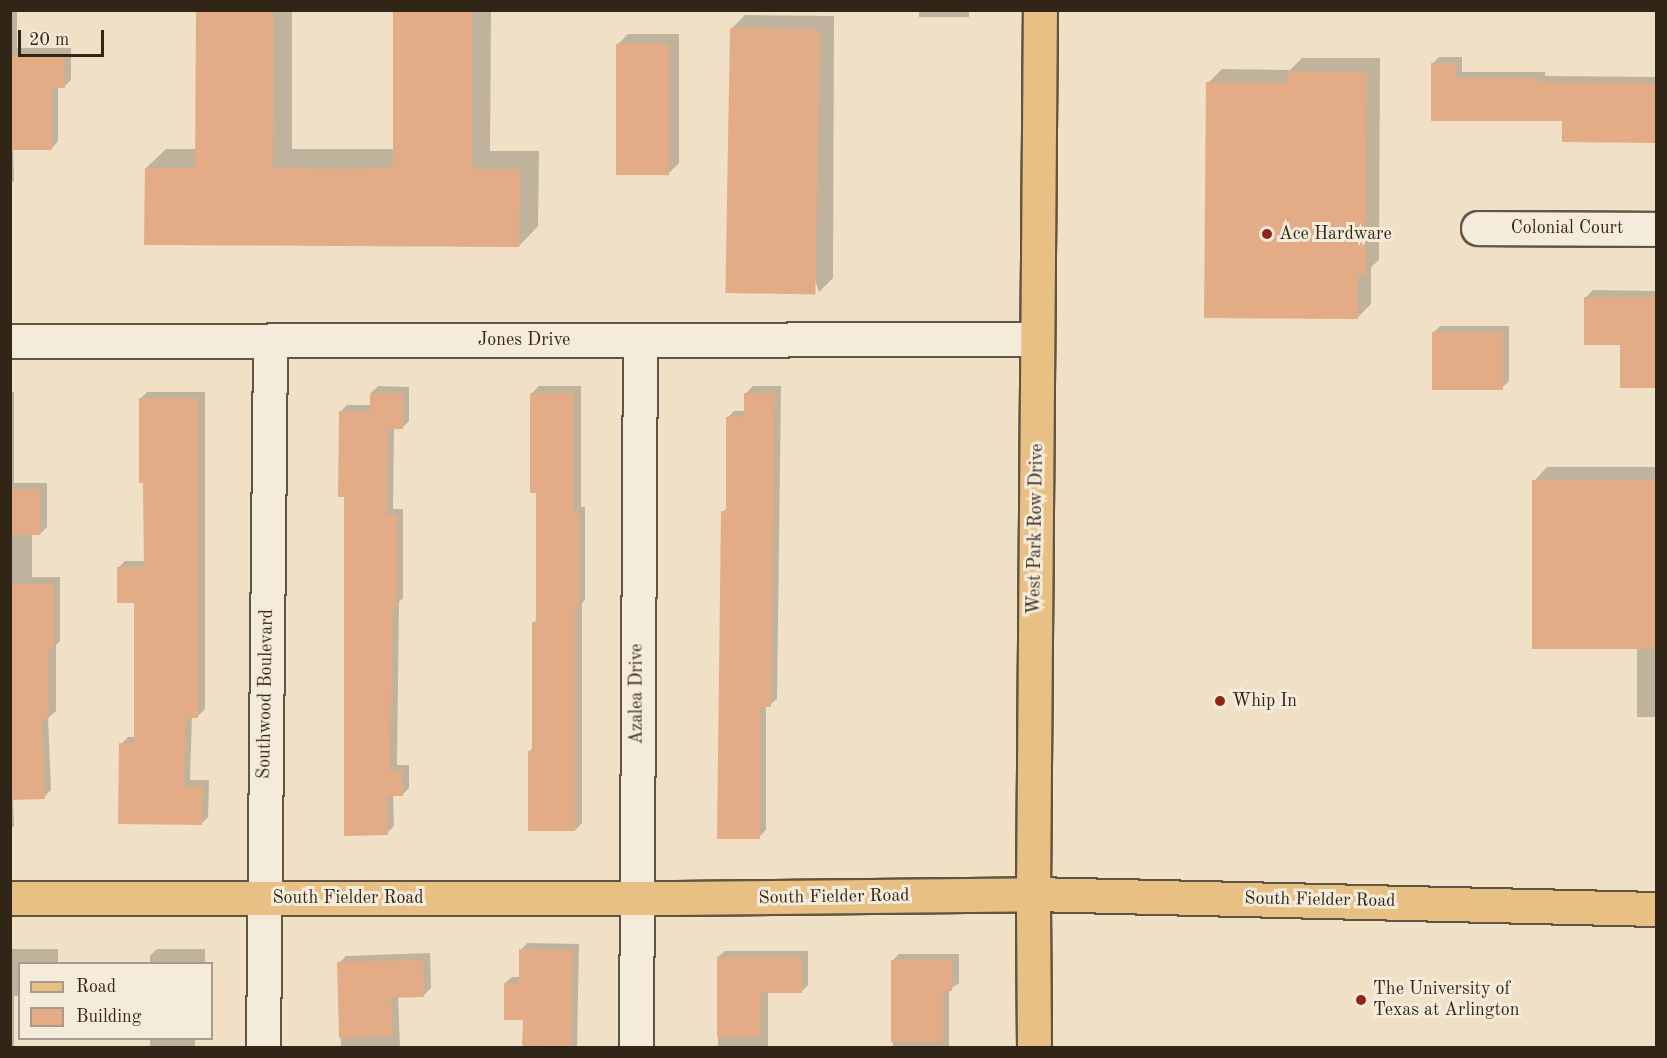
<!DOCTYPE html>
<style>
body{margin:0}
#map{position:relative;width:1667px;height:1058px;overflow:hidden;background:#efe0c6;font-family:"Old Standard TT",serif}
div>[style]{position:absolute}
.shadow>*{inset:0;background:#0003;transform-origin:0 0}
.building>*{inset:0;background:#e3ac87;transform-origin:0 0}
.roads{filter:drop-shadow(2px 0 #605443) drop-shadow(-2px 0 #605443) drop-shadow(0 2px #605443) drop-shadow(0 -2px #605443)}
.minor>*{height:33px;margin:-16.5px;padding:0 16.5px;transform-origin:16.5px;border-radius:16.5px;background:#f5ebda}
.major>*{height:33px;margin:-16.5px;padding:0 16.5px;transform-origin:16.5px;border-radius:16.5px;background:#e8c083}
.dots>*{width:16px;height:16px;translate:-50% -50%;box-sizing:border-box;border:3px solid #f5ebda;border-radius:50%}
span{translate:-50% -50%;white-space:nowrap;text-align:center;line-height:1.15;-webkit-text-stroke:6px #f5ebda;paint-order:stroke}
.street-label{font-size:18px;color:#312517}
.poi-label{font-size:18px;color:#312517}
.left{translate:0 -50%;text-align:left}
.frame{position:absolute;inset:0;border:12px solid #312517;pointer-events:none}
.legend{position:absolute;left:18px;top:962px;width:195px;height:78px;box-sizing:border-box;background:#f5ebda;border:2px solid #a79c8c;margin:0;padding:8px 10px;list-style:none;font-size:18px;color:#312517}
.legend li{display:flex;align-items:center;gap:12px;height:30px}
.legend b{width:30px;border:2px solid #a79c8c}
.scale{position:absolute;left:18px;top:30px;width:86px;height:27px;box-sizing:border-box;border:3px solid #312517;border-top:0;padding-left:8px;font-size:18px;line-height:21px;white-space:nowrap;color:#312517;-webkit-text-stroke:4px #f5ebda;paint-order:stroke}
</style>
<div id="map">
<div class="shadow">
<div style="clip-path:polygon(10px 10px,17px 10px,17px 48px,71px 48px,71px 80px,64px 87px,58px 87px,58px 141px,52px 148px,13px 148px,14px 181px,10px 184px)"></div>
<div style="clip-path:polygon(198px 10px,292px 10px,292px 149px,394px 149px,395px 10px,491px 10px,490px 151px,539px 151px,538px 226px,519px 246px,146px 168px,166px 149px,197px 149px)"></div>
<div style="left:919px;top:10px;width:50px;height:7px"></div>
<div style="clip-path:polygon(745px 15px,834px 16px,833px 278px,819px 292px,731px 29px)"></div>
<div style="clip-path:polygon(628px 34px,679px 34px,679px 163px,668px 174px,617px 45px)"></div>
<div style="clip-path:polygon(1439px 57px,1462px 57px,1462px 72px,1545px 72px,1545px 76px,1656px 77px,1656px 142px,1564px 141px,1564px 119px,1432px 119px,1432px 64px)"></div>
<div style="clip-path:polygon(1302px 58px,1380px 58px,1379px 260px,1371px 267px,1371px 304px,1357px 318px,1208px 83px,1222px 69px,1290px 70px)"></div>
<div style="clip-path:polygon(1593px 290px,1656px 291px,1656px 386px,1622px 386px,1622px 343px,1586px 297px)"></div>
<div style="clip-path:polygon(1440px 326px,1509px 326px,1509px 381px,1502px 388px,1433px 333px)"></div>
<div style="clip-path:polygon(378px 386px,409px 387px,409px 421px,402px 428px,394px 428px,393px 509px,403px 509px,403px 598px,399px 602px,397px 765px,409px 765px,409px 788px,402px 795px,393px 795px,394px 826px,387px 833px,345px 496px,340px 412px,347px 405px,371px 405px,371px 393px)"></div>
<div style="clip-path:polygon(539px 386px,581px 386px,581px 507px,585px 507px,585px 600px,582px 603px,582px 823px,575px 830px,529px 752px,533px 747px,533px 623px,538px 619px,538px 492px,532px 393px)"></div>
<div style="clip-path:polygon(753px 386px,781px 386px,777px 699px,770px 705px,766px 705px,766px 830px,759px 837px,723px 512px,727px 508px,727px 418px,734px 411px,746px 411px,746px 393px)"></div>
<div style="clip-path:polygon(10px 392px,14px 392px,14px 483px,47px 483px,47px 527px,40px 534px,32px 534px,32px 577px,60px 577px,60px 641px,56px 645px,56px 711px,48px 718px,51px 790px,44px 797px,13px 798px,14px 826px,10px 830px)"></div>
<div style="clip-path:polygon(147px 392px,205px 392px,205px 709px,198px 716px,192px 716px,190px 780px,209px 780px,208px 817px,201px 824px,121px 744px,128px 737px,135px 737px,135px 601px,118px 568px,125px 561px,146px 561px,140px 399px)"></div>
<div style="clip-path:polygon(1547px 467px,1656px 467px,1656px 717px,1637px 717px,1637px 647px,1534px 481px)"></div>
<div style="clip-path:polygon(527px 943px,579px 944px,577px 1048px,523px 1048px,524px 1019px,505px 983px,512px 977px,521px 977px,521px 950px)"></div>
<div style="clip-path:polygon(10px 949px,58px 949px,58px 964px,20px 964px,20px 996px,14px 996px,14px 1048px,10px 1048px)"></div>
<div style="clip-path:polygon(157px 949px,205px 949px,205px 964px,150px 964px,150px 956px)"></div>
<div style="clip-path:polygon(725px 951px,808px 951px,808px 985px,801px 992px,768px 992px,768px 1048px,718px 1048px,718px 957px)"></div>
<div style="clip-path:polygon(430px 953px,431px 988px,424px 995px,398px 996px,400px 1048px,341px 1048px,339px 963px,346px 956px)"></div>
<div style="clip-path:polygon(899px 954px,959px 954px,959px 983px,949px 990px,949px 1048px,893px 1048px,892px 961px)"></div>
<div style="left:150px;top:1038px;width:45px;height:10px"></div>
</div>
<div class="building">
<div style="clip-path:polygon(196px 10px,274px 10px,273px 168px,344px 169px,393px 168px,393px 10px,472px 10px,472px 169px,520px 169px,519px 247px,144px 245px,145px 168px,195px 168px)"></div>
<div style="left:730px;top:28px;width:90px;height:265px;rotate:1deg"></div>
<div style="left:616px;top:44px;width:53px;height:131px"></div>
<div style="clip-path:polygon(64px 54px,65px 88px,52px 88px,52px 150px,10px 150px,10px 55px)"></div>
<div style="clip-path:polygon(1431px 63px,1456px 63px,1456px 78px,1539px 78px,1539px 82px,1656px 83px,1656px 143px,1562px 142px,1562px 121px,1431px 121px)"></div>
<div style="clip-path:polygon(1287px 71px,1367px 72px,1366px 275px,1358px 275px,1358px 319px,1204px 318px,1206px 82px,1287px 83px)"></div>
<div style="clip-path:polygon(1584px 297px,1656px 297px,1656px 388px,1620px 388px,1620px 345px,1584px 345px)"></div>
<div style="left:1432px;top:332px;width:71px;height:58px"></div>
<div style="clip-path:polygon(370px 393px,403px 393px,403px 429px,388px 429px,387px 515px,397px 515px,397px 606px,393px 606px,390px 771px,402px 771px,403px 796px,387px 796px,388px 835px,344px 836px,344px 497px,338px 497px,339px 411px,370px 412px)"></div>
<div style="clip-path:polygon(530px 393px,574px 393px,574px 513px,579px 513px,579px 608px,575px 608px,575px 831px,528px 831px,528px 751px,532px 751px,532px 622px,536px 622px,536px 493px,530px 493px)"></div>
<div style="clip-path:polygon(744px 393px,775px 393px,771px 707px,760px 707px,760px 839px,717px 839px,721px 511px,726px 511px,726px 417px,744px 417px)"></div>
<div style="clip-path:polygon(139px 398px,198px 398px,198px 718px,186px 718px,184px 786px,203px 787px,202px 825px,118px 824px,119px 743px,134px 744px,134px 603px,117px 603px,117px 567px,144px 567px,143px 483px,139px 483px)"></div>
<div style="left:1532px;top:480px;width:124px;height:169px"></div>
<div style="left:10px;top:489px;width:30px;height:46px"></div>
<div style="clip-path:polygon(10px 584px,54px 584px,54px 649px,49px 649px,49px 719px,42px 719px,45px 799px,10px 800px)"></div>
<div style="clip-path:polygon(519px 949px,573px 950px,571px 1046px,522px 1045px,523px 1020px,504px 1020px,504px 983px,519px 983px)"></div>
<div style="clip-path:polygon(717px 957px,802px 957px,802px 993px,761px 993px,761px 1037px,717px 1037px)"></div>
<div style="clip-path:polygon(423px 960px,424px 997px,391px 998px,393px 1036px,339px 1038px,337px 962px)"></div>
<div style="clip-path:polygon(891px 960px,952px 960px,952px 991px,943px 991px,943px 1042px,891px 1042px)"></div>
</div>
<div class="roads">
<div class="minor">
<div style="left:1478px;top:228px;width:178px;rotate:0.3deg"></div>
<div style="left:10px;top:341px;width:1027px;rotate:-0.11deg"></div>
<div style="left:263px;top:1048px;width:707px;rotate:-89.43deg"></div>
<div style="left:636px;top:1048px;width:708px;rotate:-89.68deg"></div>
</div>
<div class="major">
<div style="left:10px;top:898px;width:665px"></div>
<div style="left:675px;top:898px;width:358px;rotate:-0.6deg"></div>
<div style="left:1033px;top:894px;width:623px;rotate:1.38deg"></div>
<div style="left:1034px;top:1048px;width:154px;rotate:-90.4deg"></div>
<div style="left:1033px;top:894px;width:884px;rotate:-89.55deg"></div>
</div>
</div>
<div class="dots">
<div style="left:1267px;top:234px;background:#8f2418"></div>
<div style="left:1220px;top:701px;background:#8f2418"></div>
<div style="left:1361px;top:1000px;background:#8f2418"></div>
</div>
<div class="street-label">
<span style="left:1567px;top:228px">Colonial Court</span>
<span style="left:524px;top:340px">Jones Drive</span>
<span style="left:1036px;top:529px;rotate:-89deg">West Park Row Drive</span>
<span style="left:266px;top:694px;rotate:-89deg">Southwood Boulevard</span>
<span style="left:637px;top:694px;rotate:-90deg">Azalea Drive</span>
<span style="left:834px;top:897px;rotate:-1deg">South Fielder Road</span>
<span style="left:348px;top:898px">South Fielder Road</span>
<span style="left:1320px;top:900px;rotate:1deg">South Fielder Road</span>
</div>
<div class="poi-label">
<span class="left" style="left:1279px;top:234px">Ace Hardware</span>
<span class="left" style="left:1232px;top:701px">Whip In</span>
<span class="left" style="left:1373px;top:1000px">The University of<br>Texas at Arlington</span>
</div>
<div class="frame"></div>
<ul class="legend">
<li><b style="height:8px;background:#e8c083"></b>Road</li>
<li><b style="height:16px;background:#e3ac87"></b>Building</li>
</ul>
<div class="scale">20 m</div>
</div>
